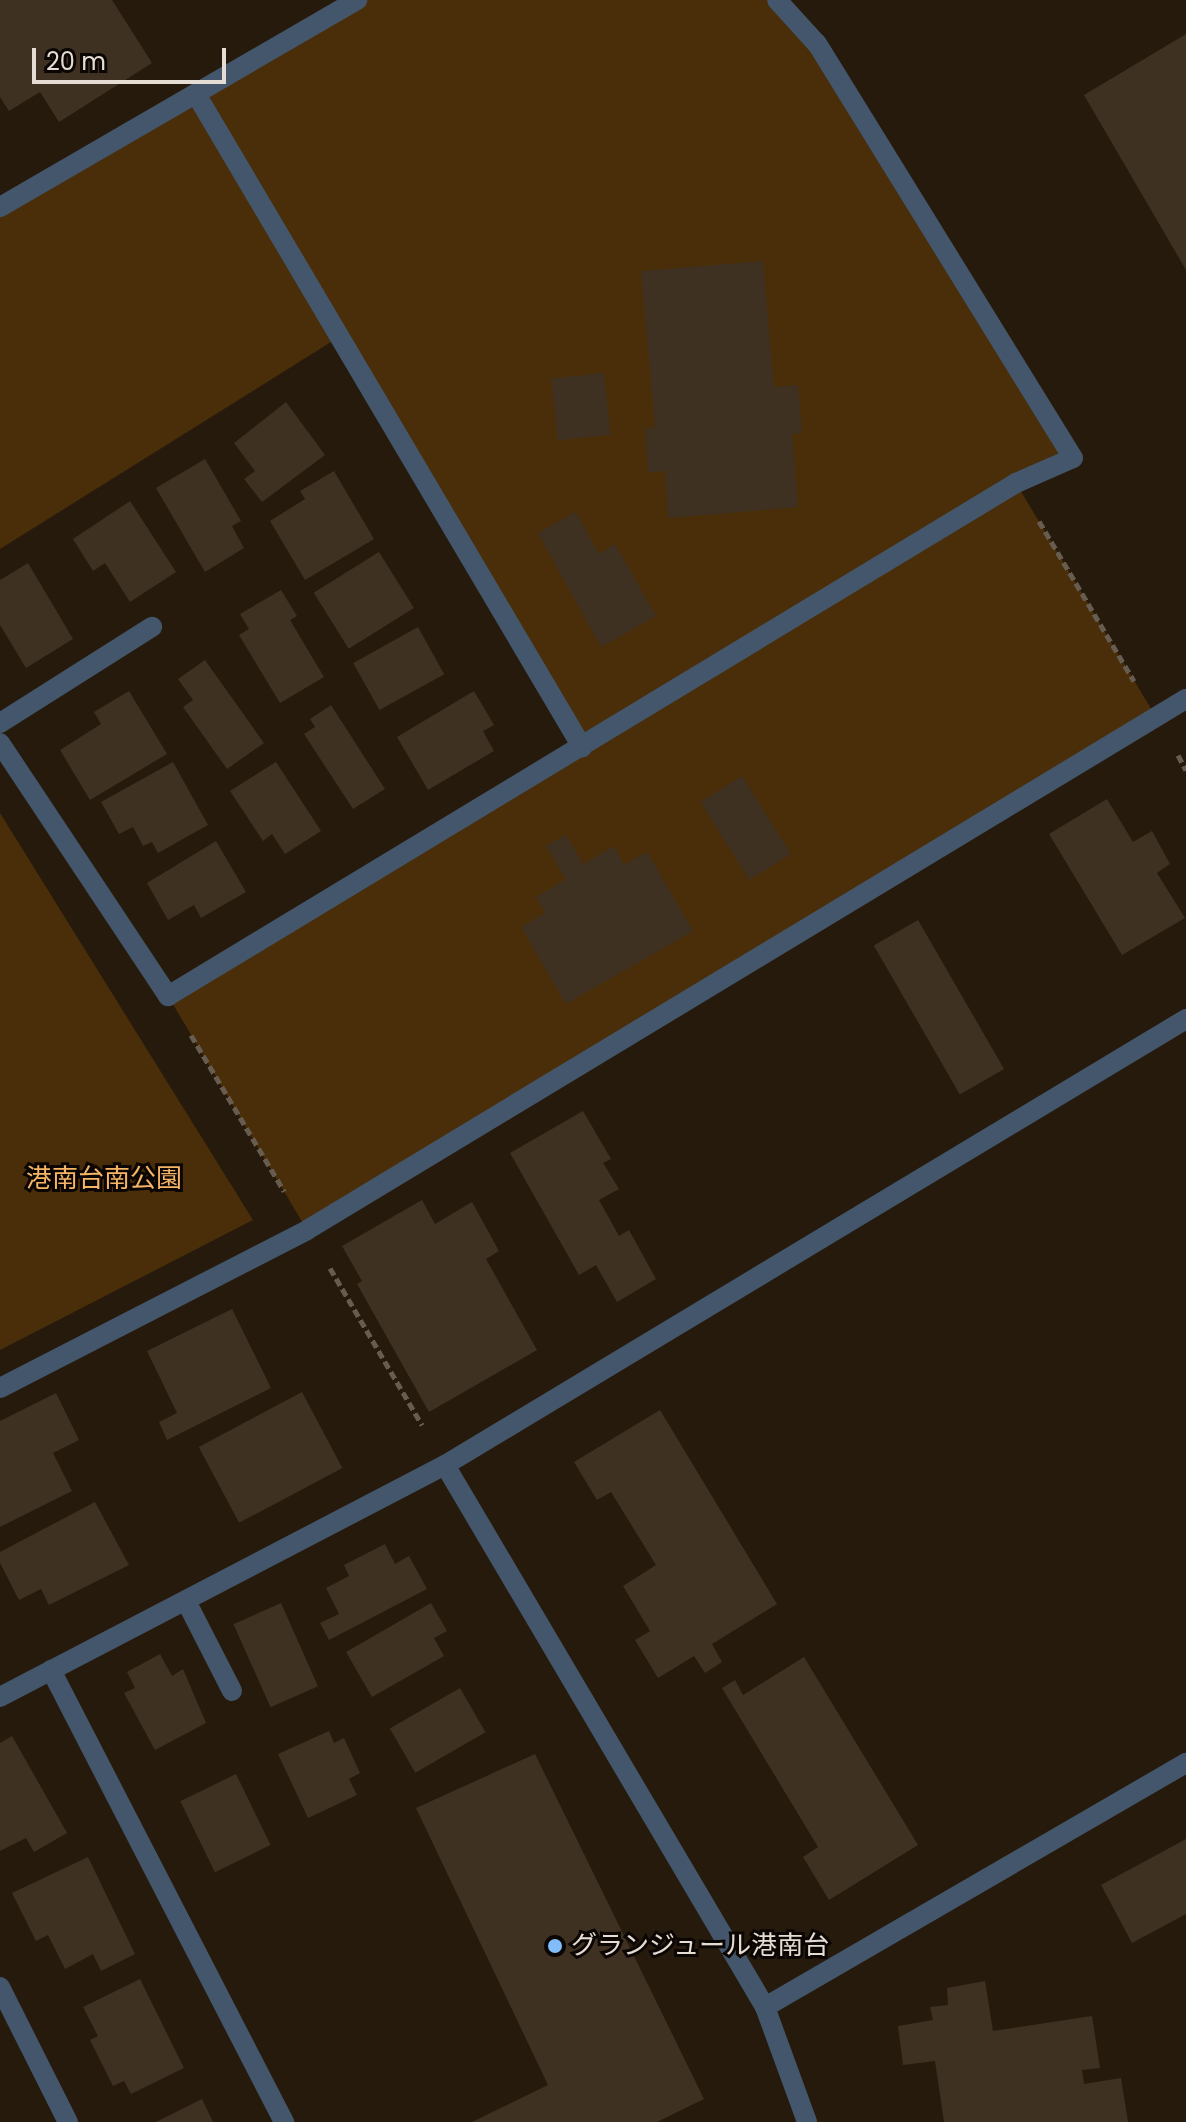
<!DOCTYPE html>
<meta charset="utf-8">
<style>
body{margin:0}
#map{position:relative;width:1186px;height:2122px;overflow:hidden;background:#261a0c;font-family:Poppins,"Noto Sans JP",sans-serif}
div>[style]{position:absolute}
.green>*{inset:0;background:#492e09}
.building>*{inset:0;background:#3e3122;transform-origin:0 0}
.path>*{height:5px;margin-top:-2.5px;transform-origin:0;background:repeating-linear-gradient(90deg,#675c50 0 8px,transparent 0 12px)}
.lane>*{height:20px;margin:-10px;padding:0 10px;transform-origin:10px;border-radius:10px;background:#43566b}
.street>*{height:20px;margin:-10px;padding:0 10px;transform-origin:10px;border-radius:10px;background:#43566b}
.dots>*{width:22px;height:22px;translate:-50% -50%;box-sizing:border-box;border:4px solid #0b0603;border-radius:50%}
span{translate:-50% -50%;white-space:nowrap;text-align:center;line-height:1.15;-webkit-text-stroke:6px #0b0603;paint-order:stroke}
.park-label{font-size:26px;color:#f5b565}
.poi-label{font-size:26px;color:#e5dcd3}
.left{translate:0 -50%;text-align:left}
.scale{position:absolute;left:32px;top:48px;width:194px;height:36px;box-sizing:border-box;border:4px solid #e5dcd3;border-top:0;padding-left:10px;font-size:24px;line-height:28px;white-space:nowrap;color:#e5dcd3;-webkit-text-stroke:6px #0b0603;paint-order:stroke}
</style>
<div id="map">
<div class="green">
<div style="clip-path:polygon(357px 0,777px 0,1073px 458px,1016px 483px,1156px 717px,307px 1230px,168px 996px,581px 746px,339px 337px,0 549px,0 207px)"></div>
<div style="clip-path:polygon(0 813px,253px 1220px,0 1350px)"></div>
</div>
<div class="building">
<div style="clip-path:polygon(0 0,112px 0,152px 63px,59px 122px,40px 92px,9px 111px,0 97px)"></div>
<div style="clip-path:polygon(1186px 34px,1186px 270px,1084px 95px)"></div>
<div style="clip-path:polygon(763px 261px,774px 387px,798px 385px,802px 433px,792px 434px,798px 507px,668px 518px,665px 471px,648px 472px,645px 428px,655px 427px,641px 271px)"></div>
<div style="left:604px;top:373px;width:62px;height:53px;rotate:84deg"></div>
<div style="clip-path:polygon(286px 402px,325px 455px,262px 502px,244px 479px,255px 471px,234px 443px)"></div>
<div style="clip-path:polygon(205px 459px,241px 521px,232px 526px,244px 548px,205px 572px,156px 488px)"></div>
<div style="clip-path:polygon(334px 471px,374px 539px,305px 580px,270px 521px,305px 499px,300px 491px)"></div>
<div style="clip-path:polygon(130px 501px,176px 572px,130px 602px,105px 563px,93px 571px,73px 539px)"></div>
<div style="clip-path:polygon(576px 512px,599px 554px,615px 544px,656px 616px,601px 647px,538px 533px)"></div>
<div style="left:379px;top:552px;width:66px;height:77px;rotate:58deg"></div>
<div style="clip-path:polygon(28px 563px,73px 639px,26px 668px,0 625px,0 580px)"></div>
<div style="clip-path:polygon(281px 590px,297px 616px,290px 620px,324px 677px,280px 703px,239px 635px,249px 629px,240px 614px)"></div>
<div style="left:418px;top:627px;width:54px;height:74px;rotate:61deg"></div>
<div style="clip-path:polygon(205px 660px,264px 743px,227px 769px,183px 707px,193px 700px,178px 679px)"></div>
<div style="clip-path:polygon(129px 691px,167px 754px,90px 800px,60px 750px,101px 724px,94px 712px)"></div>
<div style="clip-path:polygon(474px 691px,494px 725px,483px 731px,494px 751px,428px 790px,397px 737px)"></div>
<div style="clip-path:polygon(331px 705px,385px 789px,353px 809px,304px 734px,315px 727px,310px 719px)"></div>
<div style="clip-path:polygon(173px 762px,208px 825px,158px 853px,152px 842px,143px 846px,133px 827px,119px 834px,101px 802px)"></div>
<div style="clip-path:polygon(276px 762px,321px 831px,285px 854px,272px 834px,263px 841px,230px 791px)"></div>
<div style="left:742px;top:776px;width:92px;height:49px;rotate:58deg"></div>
<div style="clip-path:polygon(1107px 799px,1133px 842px,1152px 831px,1170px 864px,1157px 873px,1185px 918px,1122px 955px,1049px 834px)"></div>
<div style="clip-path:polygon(566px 835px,583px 864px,614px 846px,624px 865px,647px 852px,693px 931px,566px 1004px,521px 927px,545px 913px,536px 897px,566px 879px,546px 846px)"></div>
<div style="clip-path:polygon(216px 841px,246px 892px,201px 918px,194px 905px,168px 920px,147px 883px)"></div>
<div style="left:918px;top:920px;width:172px;height:51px;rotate:60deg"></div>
<div style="clip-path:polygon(583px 1111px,611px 1159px,603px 1163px,619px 1189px,599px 1200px,619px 1236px,629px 1230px,656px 1279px,617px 1302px,596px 1265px,579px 1275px,510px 1153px)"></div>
<div style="clip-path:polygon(422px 1200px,435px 1224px,472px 1202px,499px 1251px,486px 1259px,537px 1350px,429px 1412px,357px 1284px,362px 1281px,342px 1246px)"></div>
<div style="clip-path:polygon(232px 1309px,271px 1388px,167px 1440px,159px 1422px,177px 1413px,147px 1351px)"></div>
<div style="left:302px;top:1392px;width:86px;height:117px;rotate:62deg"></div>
<div style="clip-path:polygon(56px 1393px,79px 1440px,53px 1453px,72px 1491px,0 1527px,0 1421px)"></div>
<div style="clip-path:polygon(660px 1410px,777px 1604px,712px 1644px,722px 1662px,705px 1673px,694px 1656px,658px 1678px,635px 1640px,650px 1631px,623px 1586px,656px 1565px,611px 1492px,597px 1500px,574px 1462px)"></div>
<div style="clip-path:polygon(95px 1502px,129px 1565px,49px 1605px,41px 1589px,19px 1600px,0 1563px,0 1552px)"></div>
<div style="clip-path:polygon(385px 1544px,395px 1564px,409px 1556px,427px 1589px,329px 1640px,320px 1623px,339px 1614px,326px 1588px,349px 1576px,344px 1565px)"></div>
<div style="left:281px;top:1603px;width:91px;height:52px;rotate:66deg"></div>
<div style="clip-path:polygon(431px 1603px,447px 1631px,434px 1638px,444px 1656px,372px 1697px,346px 1652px)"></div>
<div style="clip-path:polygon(160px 1654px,172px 1676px,183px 1669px,206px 1723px,155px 1750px,124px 1693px,135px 1688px,127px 1672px)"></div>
<div style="clip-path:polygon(804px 1657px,918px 1845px,829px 1900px,803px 1857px,818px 1847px,722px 1688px,735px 1680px,743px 1695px)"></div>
<div style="left:460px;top:1688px;width:51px;height:81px;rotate:60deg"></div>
<div style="clip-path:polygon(329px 1731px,334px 1743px,344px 1738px,360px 1773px,349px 1779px,357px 1795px,308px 1818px,278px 1754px)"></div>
<div style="clip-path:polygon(12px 1736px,67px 1833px,34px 1852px,26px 1838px,0 1851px,0 1743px)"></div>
<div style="clip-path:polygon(535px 1754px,704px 2099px,657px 2122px,472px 2122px,548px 2085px,416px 1808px)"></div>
<div style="left:236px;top:1774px;width:79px;height:62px;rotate:64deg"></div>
<div style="clip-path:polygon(1186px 1839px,1186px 1914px,1132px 1943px,1101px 1885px)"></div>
<div style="clip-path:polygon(88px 1857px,135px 1954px,101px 1971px,93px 1954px,65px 1969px,48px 1935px,36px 1941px,12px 1893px)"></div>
<div style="clip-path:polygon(140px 1979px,184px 2068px,131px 2094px,124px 2081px,113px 2086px,90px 2040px,98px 2036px,83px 2007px)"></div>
<div style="clip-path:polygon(985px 1981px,993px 2031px,1092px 2016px,1100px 2068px,1082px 2070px,1084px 2084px,1121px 2078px,1128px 2122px,944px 2122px,935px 2061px,903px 2065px,898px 2026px,933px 2020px,930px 2007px,948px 2005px,947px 1988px)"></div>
<div style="clip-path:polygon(202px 2099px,213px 2122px,156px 2122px)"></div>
</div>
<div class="path">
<div style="left:1039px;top:521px;width:186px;rotate:59.3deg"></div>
<div style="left:1178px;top:755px;width:17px;rotate:62deg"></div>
<div style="left:191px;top:1035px;width:182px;rotate:59.2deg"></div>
<div style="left:330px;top:1268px;width:182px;rotate:59.6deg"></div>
</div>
<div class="lane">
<div style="left:0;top:723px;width:180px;rotate:-32.3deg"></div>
<div style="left:186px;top:1601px;width:101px;rotate:62.9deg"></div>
</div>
<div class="street">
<div style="left:196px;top:94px;width:759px;rotate:59.41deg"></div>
<div style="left:0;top:207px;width:413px;rotate:-30.1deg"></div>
<div style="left:0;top:743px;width:304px;rotate:56.4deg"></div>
<div style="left:168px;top:996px;width:991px;rotate:-31.17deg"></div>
<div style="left:1016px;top:483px;width:62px;rotate:-23.7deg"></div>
<div style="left:1073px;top:458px;width:487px;rotate:-121.7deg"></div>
<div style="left:817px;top:44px;width:59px;rotate:-132.3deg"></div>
<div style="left:0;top:1388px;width:345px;rotate:-27.2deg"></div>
<div style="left:307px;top:1230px;width:1027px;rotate:-31.14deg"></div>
<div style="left:445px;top:1465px;width:865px;rotate:-31.04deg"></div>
<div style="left:51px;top:1670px;width:509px;rotate:62.73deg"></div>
<div style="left:0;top:1697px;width:502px;rotate:-27.54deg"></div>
<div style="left:445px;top:1465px;width:629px;rotate:59.44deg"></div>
<div style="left:765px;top:2007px;width:487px;rotate:-30.1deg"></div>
<div style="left:0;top:1987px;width:151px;rotate:63.3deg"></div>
<div style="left:765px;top:2007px;width:122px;rotate:69.9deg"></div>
</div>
<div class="dots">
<div style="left:555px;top:1946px;background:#81bdfa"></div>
</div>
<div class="park-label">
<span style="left:104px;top:1179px">港南台南公園</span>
</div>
<div class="poi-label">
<span class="left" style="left:571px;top:1946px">グランジュール港南台</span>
</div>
<div class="scale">20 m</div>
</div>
